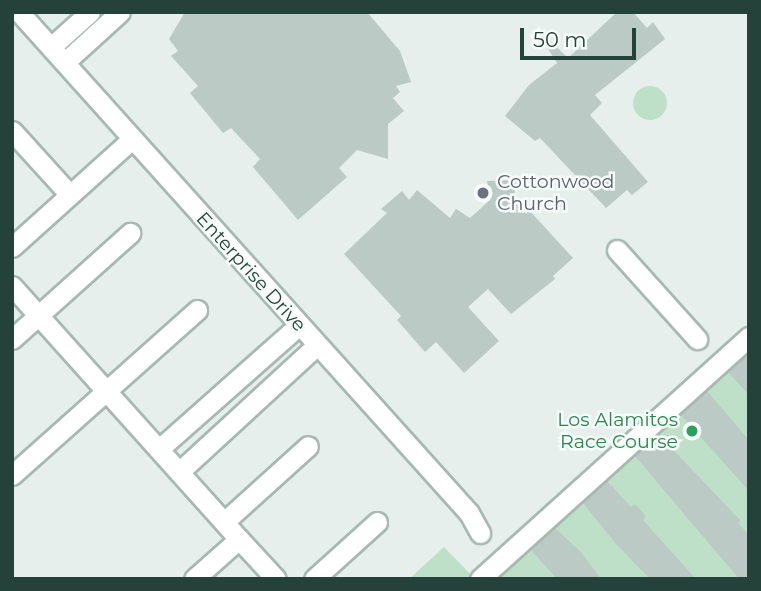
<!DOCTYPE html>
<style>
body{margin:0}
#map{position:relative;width:761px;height:591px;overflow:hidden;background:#e6efeb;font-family:Montserrat,sans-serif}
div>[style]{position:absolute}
.green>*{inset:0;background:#bfe0c8}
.round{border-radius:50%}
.building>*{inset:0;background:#bbcac4}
.roads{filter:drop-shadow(2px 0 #a8b8b2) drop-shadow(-2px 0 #a8b8b2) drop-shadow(0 2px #a8b8b2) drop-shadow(0 -2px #a8b8b2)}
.minor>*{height:19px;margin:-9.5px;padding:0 9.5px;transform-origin:9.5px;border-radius:9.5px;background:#fff}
.dots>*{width:19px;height:19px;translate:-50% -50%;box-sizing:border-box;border:4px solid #f7fbf9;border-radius:50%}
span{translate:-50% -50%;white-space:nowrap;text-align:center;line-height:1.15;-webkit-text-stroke:5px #f7fbf9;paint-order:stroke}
.worship-label{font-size:19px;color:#5b616d}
.left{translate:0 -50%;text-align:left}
.street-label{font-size:19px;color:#24423a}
.leisure-label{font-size:19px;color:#27864d}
.right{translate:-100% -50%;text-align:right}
.frame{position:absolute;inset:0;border:14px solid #24423a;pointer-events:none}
.scale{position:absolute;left:520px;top:28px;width:116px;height:32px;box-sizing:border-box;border:4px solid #24423a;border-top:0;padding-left:9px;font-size:21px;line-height:24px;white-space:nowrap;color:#24423a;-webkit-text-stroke:5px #f7fbf9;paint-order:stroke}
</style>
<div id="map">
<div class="green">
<div class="round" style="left:633px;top:86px;width:34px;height:34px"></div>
<div style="clip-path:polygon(749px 330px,749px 579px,409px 579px,444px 547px,473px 577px)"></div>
</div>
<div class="building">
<div style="clip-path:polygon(185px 12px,367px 12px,400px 51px,411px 82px,396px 86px,400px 92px,393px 98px,404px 111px,388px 124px,388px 159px,357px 150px,339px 168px,347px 177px,298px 220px,253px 167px,260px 159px,231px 128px,223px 133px,190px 93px,198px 86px,171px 56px,178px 51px,169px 39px)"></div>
<div style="clip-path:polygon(617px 12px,633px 12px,647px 28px,653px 22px,665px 39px,595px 95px,602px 103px,590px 115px,648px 182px,632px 195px,627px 190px,606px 208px,540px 138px,535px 141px,505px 116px,529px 85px,557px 63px,543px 41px,547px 38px,568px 58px)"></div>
<div style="clip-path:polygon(516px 180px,514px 201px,526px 214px,529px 210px,573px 258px,553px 276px,555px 279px,511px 314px,488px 289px,468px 307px,499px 341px,464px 373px,436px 342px,425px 352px,397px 320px,401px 316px,344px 254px,387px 213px,381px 209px,402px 191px,409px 200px,417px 190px,450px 218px,456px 209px,470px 218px,490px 200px,487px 181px)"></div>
<div style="clip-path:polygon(749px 354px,749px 395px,728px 372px)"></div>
<div style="clip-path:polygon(707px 391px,749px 440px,749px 491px,681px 415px)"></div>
<div style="clip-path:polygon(659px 435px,741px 521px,738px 523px,749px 535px,749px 579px,739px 579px,635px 456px)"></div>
<div style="clip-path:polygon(607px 481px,631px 507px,635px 504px,646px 516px,643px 520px,696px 579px,650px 579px,616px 544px,583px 503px)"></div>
<div style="clip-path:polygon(555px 528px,581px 552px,601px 579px,557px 579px,531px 550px)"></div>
</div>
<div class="roads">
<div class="minor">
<div style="left:19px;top:12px;width:673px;rotate:48.07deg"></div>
<div style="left:469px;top:513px;width:23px;rotate:61deg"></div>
<div style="left:51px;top:47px;width:52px;rotate:-41.9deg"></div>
<div style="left:65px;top:62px;width:74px;rotate:-42.3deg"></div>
<div style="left:12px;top:131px;width:86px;rotate:47.8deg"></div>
<div style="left:12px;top:247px;width:160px;rotate:-42deg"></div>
<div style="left:617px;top:250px;width:120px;rotate:48deg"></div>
<div style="left:12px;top:286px;width:340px;rotate:48.1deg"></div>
<div style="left:239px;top:539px;width:60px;rotate:138.4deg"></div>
<div style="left:12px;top:339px;width:159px;rotate:-41.9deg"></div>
<div style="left:159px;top:449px;width:187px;rotate:-41.5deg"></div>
<div style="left:179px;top:472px;width:188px;rotate:-42.6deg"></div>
<div style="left:12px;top:475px;width:248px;rotate:-41.7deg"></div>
<div style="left:224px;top:522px;width:113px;rotate:-42.1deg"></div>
<div style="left:239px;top:539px;width:54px;rotate:47.2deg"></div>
<div style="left:314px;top:579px;width:85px;rotate:-42.1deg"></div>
<div style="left:480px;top:579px;width:362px;rotate:-42deg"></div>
</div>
</div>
<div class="dots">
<div style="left:483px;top:193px;background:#6b7280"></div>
<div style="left:692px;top:431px;background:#2e9e5b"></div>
</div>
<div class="worship-label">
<span class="left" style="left:497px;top:193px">Cottonwood<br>Church</span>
</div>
<div class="street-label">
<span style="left:251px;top:272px;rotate:48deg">Enterprise Drive</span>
</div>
<div class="leisure-label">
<span class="right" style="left:678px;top:431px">Los Alamitos<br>Race Course</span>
</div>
<div class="frame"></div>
<div class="scale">50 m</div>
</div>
